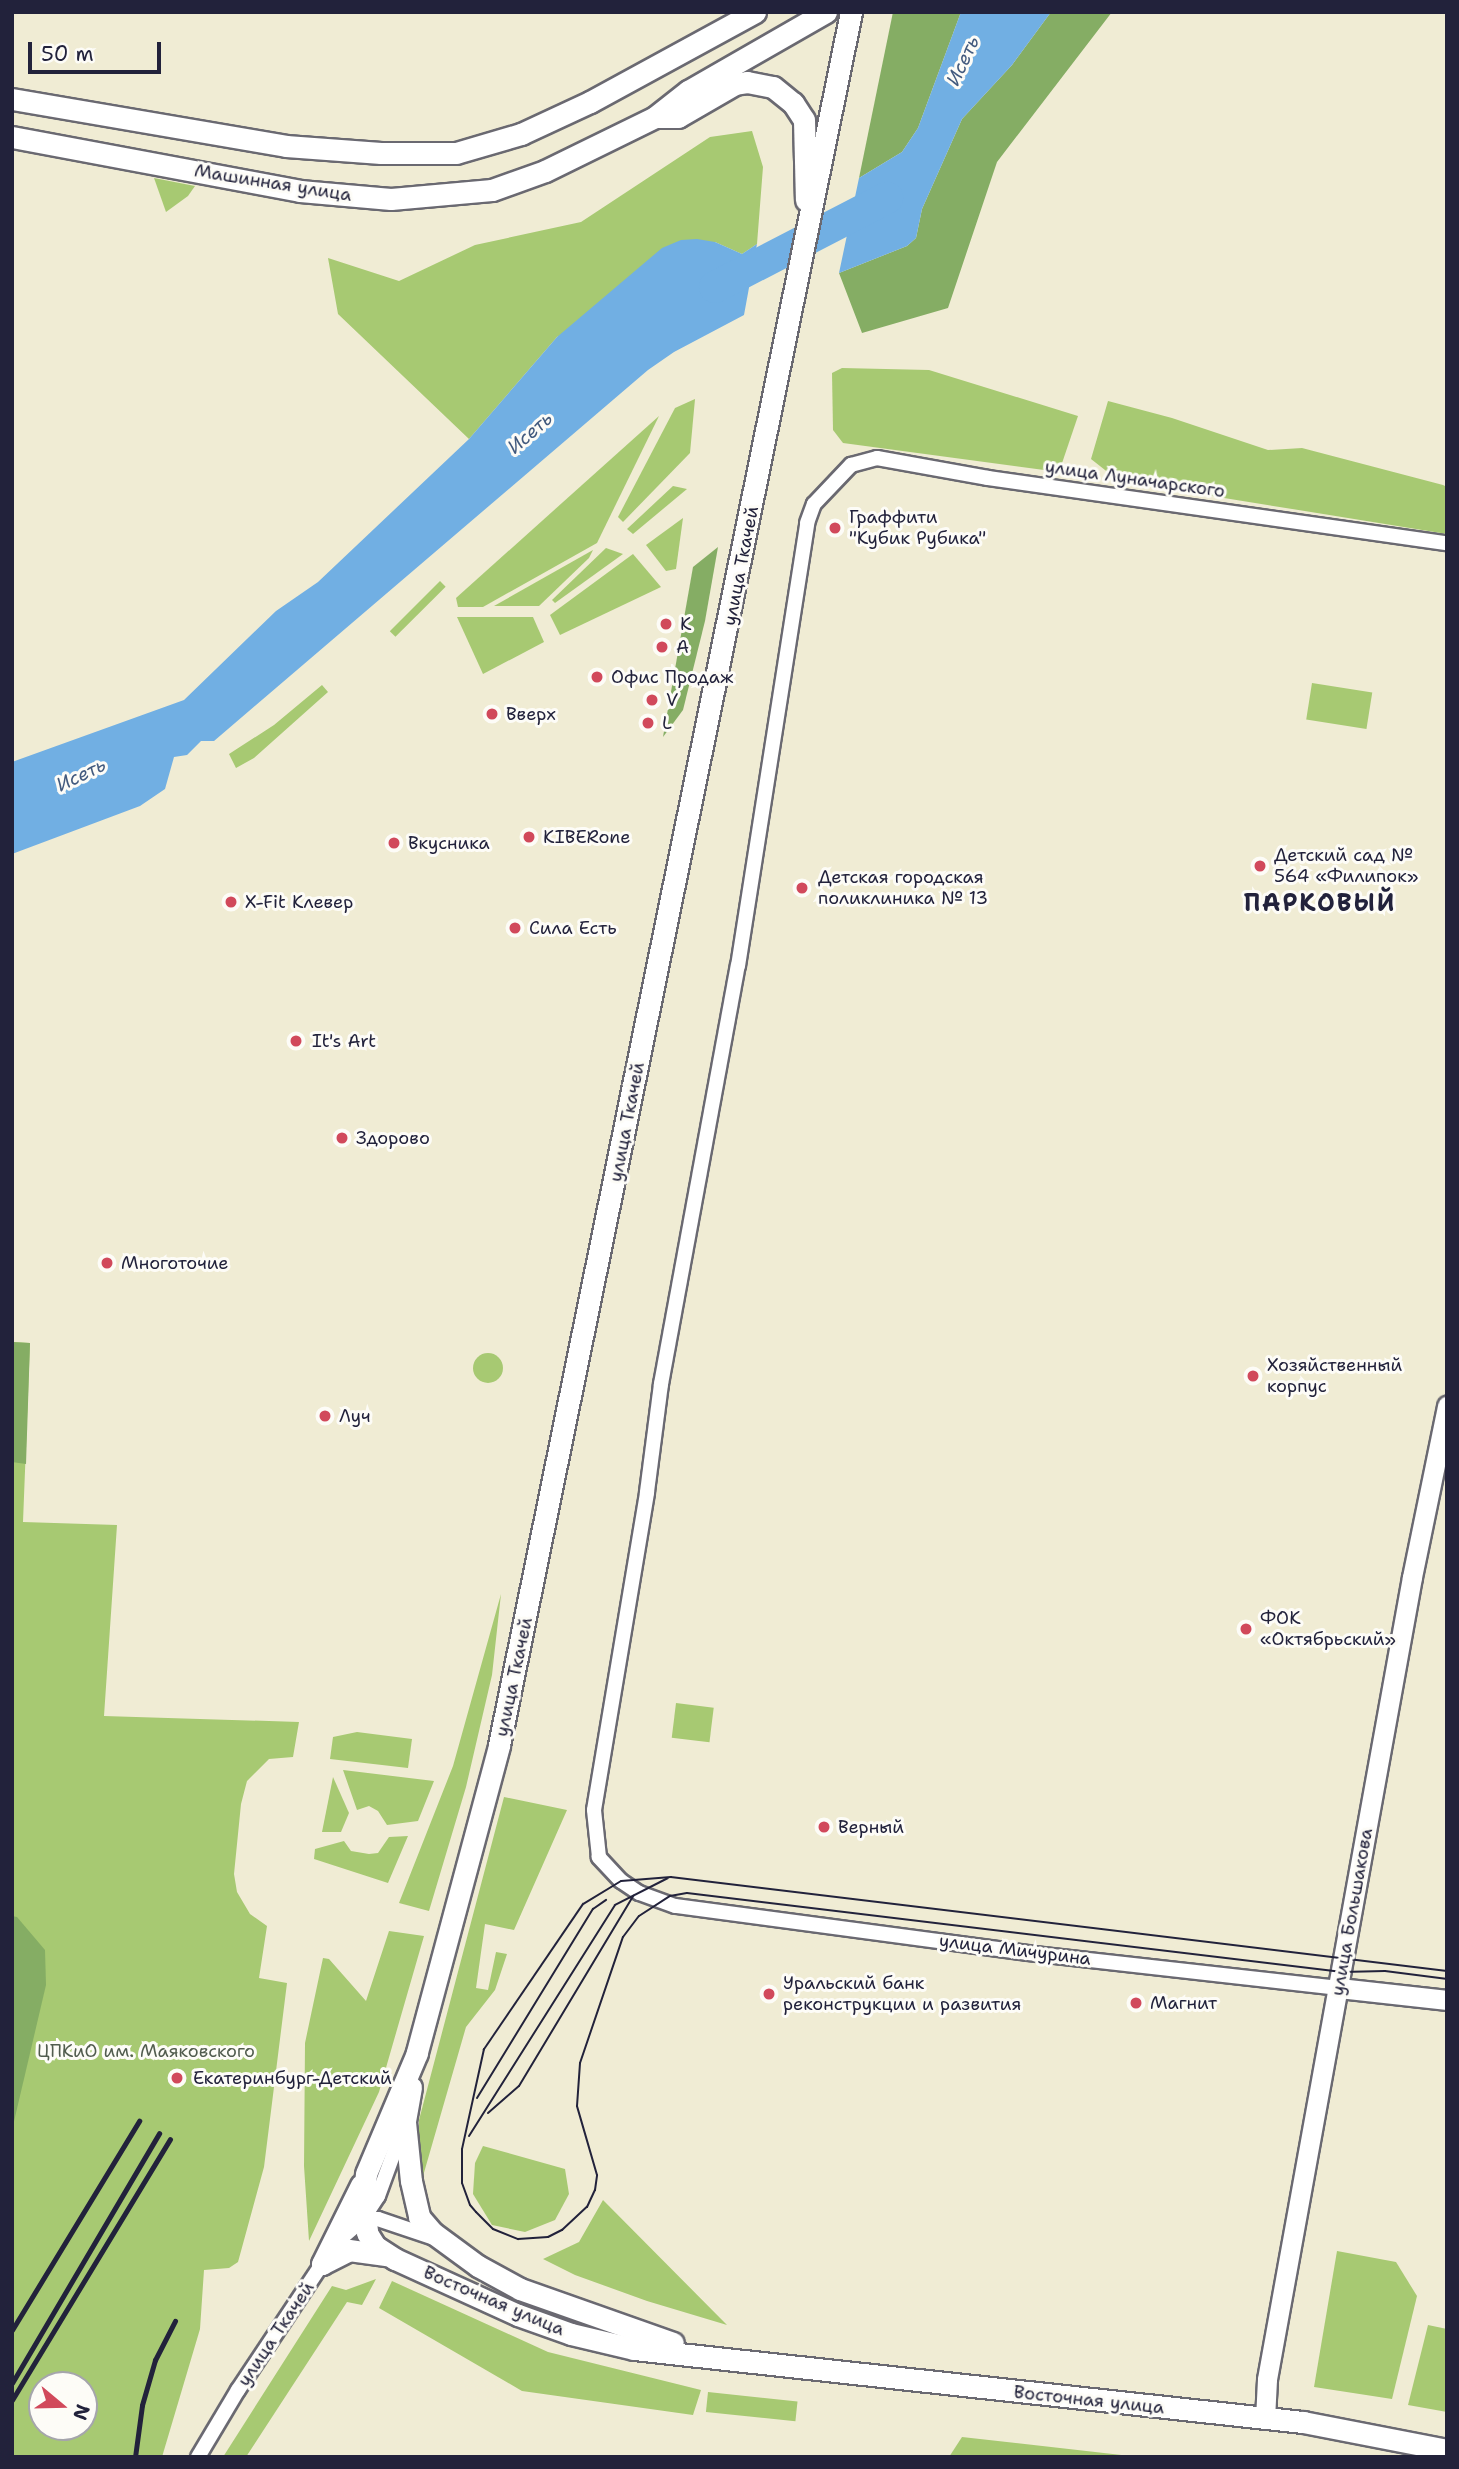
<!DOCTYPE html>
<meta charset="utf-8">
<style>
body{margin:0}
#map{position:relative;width:1459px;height:2469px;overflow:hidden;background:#f0ecd4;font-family:"Shantell Sans",sans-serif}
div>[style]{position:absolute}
.green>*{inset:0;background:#a7c972;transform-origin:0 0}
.round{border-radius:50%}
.forest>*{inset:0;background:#85ad64}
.water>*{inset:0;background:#71afe3}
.river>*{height:32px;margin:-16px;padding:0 16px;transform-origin:16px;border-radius:16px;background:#71afe3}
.roads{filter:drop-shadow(2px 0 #6a6971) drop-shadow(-2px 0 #6a6971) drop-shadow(0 2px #6a6971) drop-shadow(0 -2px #6a6971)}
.street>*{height:14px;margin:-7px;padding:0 7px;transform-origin:7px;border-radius:7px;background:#fff}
.secondary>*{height:19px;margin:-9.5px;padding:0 9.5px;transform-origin:9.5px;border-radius:9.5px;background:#fff}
.primary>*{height:21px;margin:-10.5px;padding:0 10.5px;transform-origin:10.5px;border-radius:10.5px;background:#fff}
.tram>*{height:2px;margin:-1px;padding:0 1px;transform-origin:1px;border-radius:1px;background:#22223b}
.rail>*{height:5px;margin:-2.5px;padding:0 2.5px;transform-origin:2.5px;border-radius:2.5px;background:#22223b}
.dots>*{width:19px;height:19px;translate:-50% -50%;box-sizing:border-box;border:4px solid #fdfcf7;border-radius:50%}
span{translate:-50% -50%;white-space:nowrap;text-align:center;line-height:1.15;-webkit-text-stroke:6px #fdfcf7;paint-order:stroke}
.street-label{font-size:18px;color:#22223b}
.poi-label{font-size:18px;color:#22223b}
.left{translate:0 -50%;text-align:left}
.park-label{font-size:18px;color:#515c4e}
.water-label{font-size:19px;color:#425a7e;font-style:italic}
.district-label{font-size:24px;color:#22223b;font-weight:700;letter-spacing:2px}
.frame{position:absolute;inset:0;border:14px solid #22223b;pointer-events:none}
.north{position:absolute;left:28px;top:2371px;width:70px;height:70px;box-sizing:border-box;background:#fdfcf7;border:2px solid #a5a5ac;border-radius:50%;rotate:109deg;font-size:19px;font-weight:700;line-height:28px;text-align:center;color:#22223b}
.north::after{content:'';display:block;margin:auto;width:24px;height:32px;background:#d1495b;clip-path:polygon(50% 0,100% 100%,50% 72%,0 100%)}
.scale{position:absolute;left:28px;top:42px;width:133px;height:32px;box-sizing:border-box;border:4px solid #22223b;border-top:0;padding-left:9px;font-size:21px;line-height:24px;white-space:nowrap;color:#22223b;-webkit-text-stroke:5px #fdfcf7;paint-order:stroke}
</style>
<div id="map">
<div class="green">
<div style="clip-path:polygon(752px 131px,763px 167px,757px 244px,742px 254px,715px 242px,557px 337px,469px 439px,338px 314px,328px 258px,399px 281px,475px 245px,581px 222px,710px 137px)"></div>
<div style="clip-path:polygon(154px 178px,195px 186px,188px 196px,166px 212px)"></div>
<div style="clip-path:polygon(842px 368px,929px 370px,1078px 416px,1059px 472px,843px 443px,833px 430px,832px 373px)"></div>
<div style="clip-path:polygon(695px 399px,690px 453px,623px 522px,618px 517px,675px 408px)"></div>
<div style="clip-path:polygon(1108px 401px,1172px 418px,1268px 450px,1302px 448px,1443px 485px,1447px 487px,1447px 534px,1119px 481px,1091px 459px)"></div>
<div style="clip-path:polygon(659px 416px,597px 543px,483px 607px,458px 607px,456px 598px)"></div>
<div style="clip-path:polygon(673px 486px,687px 489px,633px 534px,627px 529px)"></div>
<div style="clip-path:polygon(683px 518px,676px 569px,666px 571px,646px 545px)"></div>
<div style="clip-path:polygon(606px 548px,623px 554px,555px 603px,552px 600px)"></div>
<div style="clip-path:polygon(593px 550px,589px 558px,539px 606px,494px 606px)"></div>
<div style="clip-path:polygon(633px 554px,661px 587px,560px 635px,550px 615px)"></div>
<div style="left:440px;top:581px;width:8px;height:71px;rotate:45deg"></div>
<div style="clip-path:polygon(457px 617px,533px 617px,544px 642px,483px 674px)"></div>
<div style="left:1312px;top:683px;width:61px;height:37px;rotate:9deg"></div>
<div style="clip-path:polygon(322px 685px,328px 692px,254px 758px,236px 768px,229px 754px,274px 725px)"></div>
<div style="clip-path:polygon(evenodd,12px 1342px,30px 1343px,23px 1522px,117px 1525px,104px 1716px,299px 1722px,293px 1757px,269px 1759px,247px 1781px,241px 1804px,234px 1874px,237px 1892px,250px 1914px,267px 1926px,259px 1978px,287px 1983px,264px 2167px,238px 2262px,229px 2268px,204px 2270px,200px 2329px,162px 2457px,12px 2457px,12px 1342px,42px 2385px,84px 2385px,84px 2427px,42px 2427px,42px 2385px)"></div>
<div class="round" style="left:473px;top:1353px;width:30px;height:30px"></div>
<div style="clip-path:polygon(501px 1594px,492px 1675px,466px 1787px,429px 1911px,399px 1903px,453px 1766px)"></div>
<div style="left:676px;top:1703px;width:38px;height:35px;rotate:7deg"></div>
<div style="clip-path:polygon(357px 1732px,412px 1739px,408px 1768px,330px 1759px,333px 1737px)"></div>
<div style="clip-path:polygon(343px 1770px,434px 1781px,418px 1821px,387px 1825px,378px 1811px,369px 1806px,357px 1810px)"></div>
<div style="clip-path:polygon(333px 1777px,349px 1813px,341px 1832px,322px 1832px)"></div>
<div style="clip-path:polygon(504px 1797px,567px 1810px,514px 1930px,485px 1924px,476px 1988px,488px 1990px,496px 1952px,507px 1954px,495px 1990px,466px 2027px,419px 2190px,419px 2120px)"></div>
<div style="clip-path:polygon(408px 1836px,388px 1883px,314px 1859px,315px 1849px,344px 1841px,351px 1851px,369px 1854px,378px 1853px,389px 1837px)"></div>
<div style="clip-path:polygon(389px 1931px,424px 1936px,379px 2092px,309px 2241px,304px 2166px,305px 2043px,323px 1958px,329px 1959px,366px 2001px)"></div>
<div style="clip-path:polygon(483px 2146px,565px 2169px,569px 2194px,555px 2220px,525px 2232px,492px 2225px,473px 2194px,475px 2163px)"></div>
<div style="clip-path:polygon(603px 2200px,727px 2325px,647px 2301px,575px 2275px,543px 2259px,579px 2242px)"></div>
<div style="clip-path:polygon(1337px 2251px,1396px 2262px,1417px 2296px,1392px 2399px,1314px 2387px)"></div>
<div style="clip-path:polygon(376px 2279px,362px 2305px,347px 2302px,246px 2457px,223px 2457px,332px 2286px,346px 2290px)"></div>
<div style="clip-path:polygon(392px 2281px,548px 2352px,701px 2390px,693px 2415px,522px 2391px,379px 2308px)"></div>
<div style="clip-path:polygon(1428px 2325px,1447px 2329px,1447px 2412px,1408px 2405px)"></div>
<div style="left:708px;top:2392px;width:90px;height:20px;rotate:6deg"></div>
<div style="clip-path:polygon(962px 2437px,1139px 2457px,949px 2457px)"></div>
</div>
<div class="forest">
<div style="clip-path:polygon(893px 12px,961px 12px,918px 128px,902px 152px,859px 178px)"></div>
<div style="clip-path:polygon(1051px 12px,1112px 12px,997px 162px,948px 308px,862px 333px,839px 273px,907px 246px,916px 238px,922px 209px,962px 119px,1012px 65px)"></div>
<div style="clip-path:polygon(718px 547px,705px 621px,683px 710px,663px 737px,693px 567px)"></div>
<div style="clip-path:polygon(12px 1342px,30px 1343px,26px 1464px,12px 1462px)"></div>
<div style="clip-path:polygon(12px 1916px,17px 1917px,45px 1950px,46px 1985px,12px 2130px)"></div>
</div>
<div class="water">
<div style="clip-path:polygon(961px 12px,1051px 12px,1012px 65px,962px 119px,922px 209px,916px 238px,907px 246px,839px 273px,859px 178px,902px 152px,918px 128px)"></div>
<div style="clip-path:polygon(697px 239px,715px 242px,742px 254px,757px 244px,744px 315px,674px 352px,648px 370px,214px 741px,201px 741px,187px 755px,174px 757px,165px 789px,140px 806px,12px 854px,12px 762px,184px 700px,276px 611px,318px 582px,469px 439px,557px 337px,662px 248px,681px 240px)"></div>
</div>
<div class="river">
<div style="left:715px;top:287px;width:194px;rotate:-27.4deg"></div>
</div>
<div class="roads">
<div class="street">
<div style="left:1339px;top:1988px;width:313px;rotate:-173.6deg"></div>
<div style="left:1028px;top:1953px;width:356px;rotate:-172.4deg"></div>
<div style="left:675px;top:1906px;width:38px;rotate:-160deg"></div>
<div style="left:639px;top:1893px;width:22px;rotate:-146deg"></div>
<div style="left:621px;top:1881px;width:33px;rotate:-133deg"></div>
<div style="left:599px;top:1857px;width:47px;rotate:-96.1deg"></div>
<div style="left:594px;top:1810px;width:322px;rotate:-80.5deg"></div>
<div style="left:647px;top:1492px;width:109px;rotate:-82.6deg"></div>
<div style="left:661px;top:1384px;width:425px;rotate:-79.6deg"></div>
<div style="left:738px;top:966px;width:448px;rotate:-81.1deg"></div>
<div style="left:807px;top:523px;width:20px;rotate:-70deg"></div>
<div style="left:814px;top:504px;width:54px;rotate:-46.5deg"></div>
<div style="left:851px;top:465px;width:27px;rotate:-15deg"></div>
<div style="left:877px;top:458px;width:113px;rotate:10.2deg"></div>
<div style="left:988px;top:478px;width:464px;rotate:8.1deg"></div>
<div style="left:363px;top:2219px;width:15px"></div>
<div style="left:378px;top:2219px;width:59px;rotate:18.7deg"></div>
<div style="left:338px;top:2241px;width:33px;rotate:-41deg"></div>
<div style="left:363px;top:2219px;width:27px;rotate:-57deg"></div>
<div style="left:378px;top:2196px;width:72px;rotate:-69.8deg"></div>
<div style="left:198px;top:2457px;width:78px;rotate:-59.2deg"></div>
<div style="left:238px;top:2390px;width:159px;rotate:-56.3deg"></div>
</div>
<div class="secondary">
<div style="left:1339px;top:1988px;width:109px;rotate:6.3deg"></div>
<div style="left:1265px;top:2419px;width:40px;rotate:-87.1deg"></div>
<div style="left:1267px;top:2379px;width:815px;rotate:-79.75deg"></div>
<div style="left:1412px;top:1577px;width:175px;rotate:-78.4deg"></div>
</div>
<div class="primary">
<div style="left:851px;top:12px;width:1769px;rotate:101.48deg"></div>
<div style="left:499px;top:1746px;width:318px;rotate:105deg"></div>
<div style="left:417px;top:2053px;width:131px;rotate:112.9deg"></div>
<div style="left:366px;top:2174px;width:24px;rotate:97deg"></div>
<div style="left:363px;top:2198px;width:35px;rotate:83deg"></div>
<div style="left:367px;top:2233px;width:15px;rotate:58deg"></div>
<div style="left:375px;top:2246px;width:24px;rotate:33deg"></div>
<div style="left:395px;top:2259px;width:135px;rotate:24.5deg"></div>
<div style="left:518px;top:2315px;width:56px;rotate:19.7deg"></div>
<div style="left:571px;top:2334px;width:65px;rotate:13.4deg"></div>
<div style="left:634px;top:2349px;width:673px;rotate:6.23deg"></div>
<div style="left:1303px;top:2422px;width:147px;rotate:11deg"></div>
<div style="left:12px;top:99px;width:278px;rotate:9.7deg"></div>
<div style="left:286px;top:146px;width:95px;rotate:4.2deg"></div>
<div style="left:381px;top:153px;width:75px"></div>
<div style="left:456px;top:153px;width:68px;rotate:-16.3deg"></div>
<div style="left:521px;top:134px;width:76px;rotate:-24.9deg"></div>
<div style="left:590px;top:102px;width:188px;rotate:-28.6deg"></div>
<div style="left:657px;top:117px;width:21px"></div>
<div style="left:678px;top:117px;width:66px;rotate:-30.1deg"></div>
<div style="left:735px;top:84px;width:12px;rotate:-9deg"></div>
<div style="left:747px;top:82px;width:26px;rotate:11deg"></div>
<div style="left:773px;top:87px;width:26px;rotate:39deg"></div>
<div style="left:793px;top:103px;width:20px;rotate:57deg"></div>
<div style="left:804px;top:120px;width:80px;rotate:88.6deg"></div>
<div style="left:12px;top:137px;width:293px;rotate:10.6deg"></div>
<div style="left:300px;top:191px;width:91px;rotate:5deg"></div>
<div style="left:391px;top:199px;width:101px;rotate:-5.1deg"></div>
<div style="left:492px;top:190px;width:56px;rotate:-19.7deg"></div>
<div style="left:545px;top:171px;width:123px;rotate:-26.1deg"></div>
<div style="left:655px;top:117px;width:42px;rotate:-38.2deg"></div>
<div style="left:688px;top:91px;width:159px;rotate:-29.8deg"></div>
<div style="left:411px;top:2087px;width:36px;rotate:100deg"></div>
<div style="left:405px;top:2122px;width:59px;rotate:84.2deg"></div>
<div style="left:411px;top:2181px;width:37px;rotate:77deg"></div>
<div style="left:419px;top:2217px;width:21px;rotate:49deg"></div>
<div style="left:433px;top:2233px;width:56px;rotate:36.3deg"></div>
<div style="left:478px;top:2266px;width:48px;rotate:28.7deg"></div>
<div style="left:520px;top:2289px;width:162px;rotate:19.4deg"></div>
<div style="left:322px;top:2264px;width:88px;rotate:-63.7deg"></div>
<div style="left:322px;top:2264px;width:30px;rotate:-27deg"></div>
<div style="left:349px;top:2250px;width:37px;rotate:8deg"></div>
</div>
</div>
<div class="tram">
<div style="left:1447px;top:1971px;width:782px;rotate:-173.09deg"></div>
<div style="left:671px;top:1877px;width:50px;rotate:175.4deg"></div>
<div style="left:621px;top:1881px;width:44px;rotate:148.8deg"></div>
<div style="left:583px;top:1904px;width:176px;rotate:124.3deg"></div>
<div style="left:484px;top:2049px;width:102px;rotate:102.4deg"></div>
<div style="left:462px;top:2149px;width:34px;rotate:90deg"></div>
<div style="left:462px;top:2183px;width:23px;rotate:70deg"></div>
<div style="left:470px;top:2205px;width:9px;rotate:49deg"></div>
<div style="left:476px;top:2212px;width:24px;rotate:45deg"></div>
<div style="left:493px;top:2229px;width:27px;rotate:22deg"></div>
<div style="left:518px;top:2239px;width:30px;rotate:-4deg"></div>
<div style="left:548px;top:2237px;width:16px;rotate:-27deg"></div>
<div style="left:562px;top:2230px;width:34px;rotate:-43deg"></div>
<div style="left:587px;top:2207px;width:19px;rotate:-65deg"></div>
<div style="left:595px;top:2190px;width:15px;rotate:-82deg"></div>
<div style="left:597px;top:2175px;width:72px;rotate:-106.2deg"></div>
<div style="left:577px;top:2106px;width:43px;rotate:-86deg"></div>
<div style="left:580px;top:2063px;width:133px;rotate:-71.2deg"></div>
<div style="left:623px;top:1937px;width:26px;rotate:-53deg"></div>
<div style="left:639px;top:1916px;width:37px;rotate:-33deg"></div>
<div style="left:670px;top:1896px;width:17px;rotate:-10deg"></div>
<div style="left:687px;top:1893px;width:660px;rotate:6.88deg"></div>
<div style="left:1342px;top:1972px;width:43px;rotate:-1.3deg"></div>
<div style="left:1385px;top:1971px;width:63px;rotate:7.4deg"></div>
<div style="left:477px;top:2098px;width:222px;rotate:-58.5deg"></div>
<div style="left:593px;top:1909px;width:16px;rotate:-35deg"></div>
<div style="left:488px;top:2113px;width:41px;rotate:-41.1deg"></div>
<div style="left:519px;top:2086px;width:222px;rotate:-59deg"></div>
<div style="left:469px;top:2136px;width:273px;rotate:-57.7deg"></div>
<div style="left:615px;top:1905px;width:59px;rotate:-27deg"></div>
</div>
<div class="rail">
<div style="left:12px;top:2330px;width:245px;rotate:-58.7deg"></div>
<div style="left:12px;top:2383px;width:290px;rotate:-59.5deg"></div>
<div style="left:12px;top:2400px;width:305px;rotate:-58.8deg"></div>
<div style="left:135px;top:2457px;width:52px;rotate:-82.3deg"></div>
<div style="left:142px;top:2405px;width:47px;rotate:-73.9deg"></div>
<div style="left:155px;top:2360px;width:44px;rotate:-62.9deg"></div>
</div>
<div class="dots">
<div style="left:835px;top:528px;background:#d1495b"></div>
<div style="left:666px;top:624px;background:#d1495b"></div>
<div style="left:662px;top:647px;background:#d1495b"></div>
<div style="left:597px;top:677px;background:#d1495b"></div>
<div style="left:652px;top:700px;background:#d1495b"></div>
<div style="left:492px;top:714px;background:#d1495b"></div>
<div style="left:648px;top:723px;background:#d1495b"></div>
<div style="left:529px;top:837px;background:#d1495b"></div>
<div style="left:394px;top:843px;background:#d1495b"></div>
<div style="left:1260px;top:866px;background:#d1495b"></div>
<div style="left:802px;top:888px;background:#d1495b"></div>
<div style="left:231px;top:902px;background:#d1495b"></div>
<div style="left:515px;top:928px;background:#d1495b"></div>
<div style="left:296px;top:1041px;background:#d1495b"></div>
<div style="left:342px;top:1138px;background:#d1495b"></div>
<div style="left:107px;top:1263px;background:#d1495b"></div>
<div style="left:1253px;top:1376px;background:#d1495b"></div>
<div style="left:325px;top:1416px;background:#d1495b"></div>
<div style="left:1246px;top:1629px;background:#d1495b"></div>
<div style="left:824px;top:1827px;background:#d1495b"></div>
<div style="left:769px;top:1994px;background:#d1495b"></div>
<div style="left:1136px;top:2003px;background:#d1495b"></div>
<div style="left:177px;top:2078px;background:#d1495b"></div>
</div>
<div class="street-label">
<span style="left:273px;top:183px;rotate:9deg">Машинная улица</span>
<span style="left:1135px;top:479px;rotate:8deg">улица Луначарского</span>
<span style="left:741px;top:566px;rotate:-79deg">улица Ткачей</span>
<span style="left:627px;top:1122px;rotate:-79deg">улица Ткачей</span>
<span style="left:514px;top:1677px;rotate:-78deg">улица Ткачей</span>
<span style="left:1352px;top:1912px;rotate:-80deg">улица Большакова</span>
<span style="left:1015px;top:1950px;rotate:7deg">улица Мичурина</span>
<span style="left:494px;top:2301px;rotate:23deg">Восточная улица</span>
<span style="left:276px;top:2334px;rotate:-56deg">улица Ткачей</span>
<span style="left:1089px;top:2400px;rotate:6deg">Восточная улица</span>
</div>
<div class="poi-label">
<span class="left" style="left:849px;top:528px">Граффити<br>"Кубик Рубика"</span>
<span class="left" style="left:680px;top:624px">K</span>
<span class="left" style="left:676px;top:647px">A</span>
<span class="left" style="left:611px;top:677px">Офис Продаж</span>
<span class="left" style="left:666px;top:700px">V</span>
<span class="left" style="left:506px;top:714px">Вверх</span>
<span class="left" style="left:662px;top:723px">L</span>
<span class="left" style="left:543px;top:837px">KIBERone</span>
<span class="left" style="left:408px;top:843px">Вкусника</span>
<span class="left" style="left:1274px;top:866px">Детский сад №<br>564 «Филипок»</span>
<span class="left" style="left:818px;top:888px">Детская городская<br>поликлиника № 13</span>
<span class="left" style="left:245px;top:902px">X-Fit Клевер</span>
<span class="left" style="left:529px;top:928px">Сила Есть</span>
<span class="left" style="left:312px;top:1041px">It's Art</span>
<span class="left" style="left:356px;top:1138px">Здорово</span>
<span class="left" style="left:121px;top:1263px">Многоточие</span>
<span class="left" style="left:1267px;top:1376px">Хозяйственный<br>корпус</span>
<span class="left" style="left:339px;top:1416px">Луч</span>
<span class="left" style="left:1260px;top:1629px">ФОК<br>«Октябрьский»</span>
<span class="left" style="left:838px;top:1827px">Верный</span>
<span class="left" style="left:783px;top:1994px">Уральский банк<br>реконструкции и развития</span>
<span class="left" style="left:1150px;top:2003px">Магнит</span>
<span class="left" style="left:193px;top:2078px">Екатеринбург-Детский</span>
</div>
<div class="park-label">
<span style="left:146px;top:2051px">ЦПКиО им. Маяковского</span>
</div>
<div class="water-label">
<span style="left:963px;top:61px;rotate:-65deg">Исеть</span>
<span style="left:530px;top:433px;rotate:-41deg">Исеть</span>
<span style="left:81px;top:775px;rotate:-26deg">Исеть</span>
</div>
<div class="district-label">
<span style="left:1320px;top:904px">ПАРКОВЫЙ</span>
</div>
<div class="frame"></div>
<div class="north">N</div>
<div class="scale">50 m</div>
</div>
